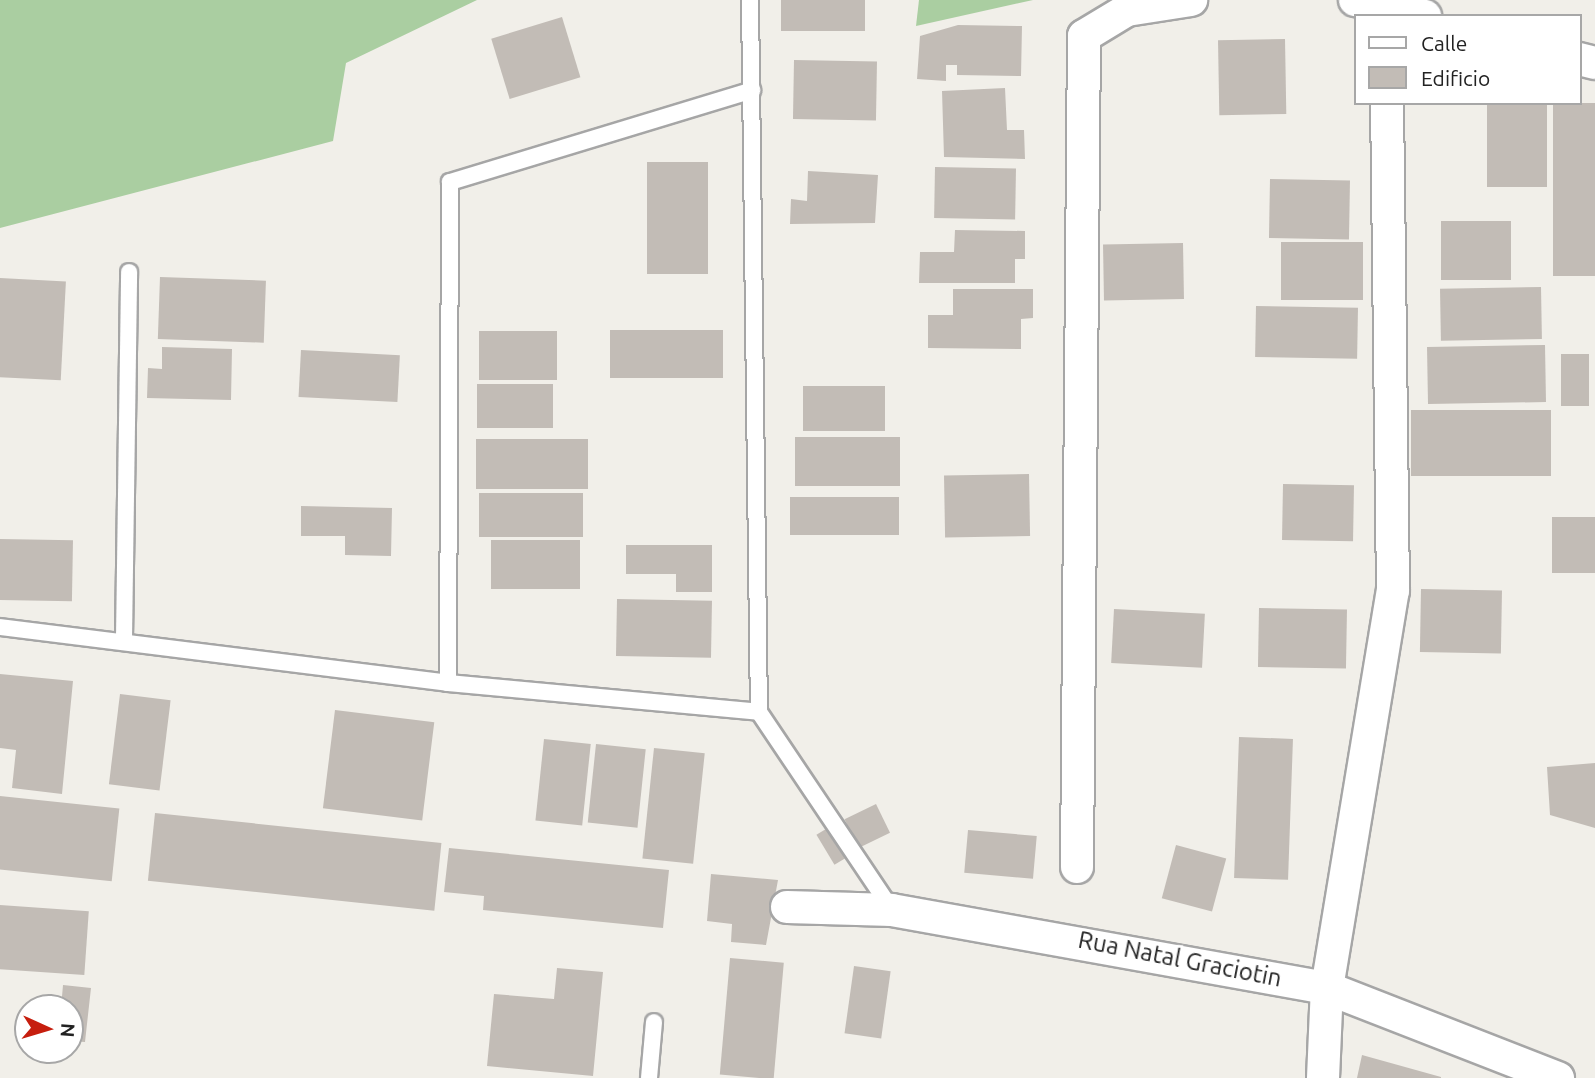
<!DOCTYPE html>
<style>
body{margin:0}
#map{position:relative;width:1595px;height:1078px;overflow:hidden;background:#f1efe9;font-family:Ubuntu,sans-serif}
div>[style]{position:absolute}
.forest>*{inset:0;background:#aacea1}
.building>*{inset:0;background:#c2bcb6;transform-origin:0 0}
.roads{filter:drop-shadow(2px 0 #a6a6a6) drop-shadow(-2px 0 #a6a6a6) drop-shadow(0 2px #a6a6a6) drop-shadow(0 -2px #a6a6a6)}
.lane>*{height:16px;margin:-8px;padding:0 8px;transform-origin:8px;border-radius:8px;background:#fff}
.street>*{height:32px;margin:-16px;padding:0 16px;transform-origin:16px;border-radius:16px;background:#fff}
span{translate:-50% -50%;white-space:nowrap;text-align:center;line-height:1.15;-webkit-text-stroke:5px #fff;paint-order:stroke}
.street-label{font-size:24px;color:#222}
.legend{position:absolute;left:1354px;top:14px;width:228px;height:91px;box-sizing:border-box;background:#fff;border:2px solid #a7a7a7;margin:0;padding:9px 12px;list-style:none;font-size:21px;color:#222}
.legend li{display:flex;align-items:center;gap:14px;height:35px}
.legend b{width:35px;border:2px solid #a7a7a7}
.north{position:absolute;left:14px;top:994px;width:70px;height:70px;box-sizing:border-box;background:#fff;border:2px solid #a7a7a7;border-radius:50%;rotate:94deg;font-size:19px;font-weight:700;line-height:28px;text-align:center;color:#222}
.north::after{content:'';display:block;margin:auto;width:24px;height:32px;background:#c61e0e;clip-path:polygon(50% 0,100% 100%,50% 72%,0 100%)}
</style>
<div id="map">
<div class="forest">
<div style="clip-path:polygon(0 0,477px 0,346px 63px,333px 141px,0 228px)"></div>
<div style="clip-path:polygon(919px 0,1033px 0,916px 26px)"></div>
</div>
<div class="building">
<div style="left:781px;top:0;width:84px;height:31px"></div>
<div style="left:562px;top:17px;width:63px;height:74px;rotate:73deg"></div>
<div style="clip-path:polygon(958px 25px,1022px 26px,1021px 76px,957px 75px,957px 65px,946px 65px,946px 81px,917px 79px,920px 36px)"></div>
<div style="left:1285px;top:39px;width:75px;height:67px;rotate:89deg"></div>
<div style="left:794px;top:60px;width:83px;height:59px;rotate:1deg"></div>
<div style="clip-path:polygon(1005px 88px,1007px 130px,1024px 130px,1025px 159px,944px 157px,942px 91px)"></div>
<div style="left:1487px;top:103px;width:60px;height:84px"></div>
<div style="left:1553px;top:103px;width:42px;height:173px"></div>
<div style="left:647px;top:162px;width:61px;height:112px"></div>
<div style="left:935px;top:167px;width:81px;height:51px;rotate:1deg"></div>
<div style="clip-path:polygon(808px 171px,878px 175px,875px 223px,790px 224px,791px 199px,807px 201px)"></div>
<div style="left:1270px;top:179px;width:80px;height:59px;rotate:1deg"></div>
<div style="left:1441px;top:221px;width:70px;height:59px"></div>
<div style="clip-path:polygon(955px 230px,1025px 231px,1025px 259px,1015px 259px,1015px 283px,919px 283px,920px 252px,954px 252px)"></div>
<div style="left:1281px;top:242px;width:82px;height:58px"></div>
<div style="left:1183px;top:243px;width:56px;height:80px;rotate:89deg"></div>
<div style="left:160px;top:277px;width:106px;height:62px;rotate:2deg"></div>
<div style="left:0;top:278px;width:66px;height:99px;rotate:3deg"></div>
<div style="left:1541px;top:287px;width:52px;height:101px;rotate:89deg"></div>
<div style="clip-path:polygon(953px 289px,1033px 289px,1033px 318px,1021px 319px,1021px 349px,928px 348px,928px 315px,953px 315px)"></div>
<div style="left:1256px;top:306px;width:102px;height:51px;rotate:1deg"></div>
<div style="left:610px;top:330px;width:113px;height:48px"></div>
<div style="left:479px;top:331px;width:78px;height:49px"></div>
<div style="left:1545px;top:345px;width:57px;height:118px;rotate:89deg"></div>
<div style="clip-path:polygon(162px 347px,232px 349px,231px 400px,147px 398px,148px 368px,162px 369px)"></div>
<div style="left:301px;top:350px;width:99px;height:47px;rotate:3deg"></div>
<div style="left:1561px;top:354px;width:28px;height:52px"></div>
<div style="left:477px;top:384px;width:76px;height:44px"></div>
<div style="left:803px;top:386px;width:82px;height:45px"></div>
<div style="left:1551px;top:410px;width:66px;height:140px;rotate:90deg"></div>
<div style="left:900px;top:437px;width:49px;height:105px;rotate:90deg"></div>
<div style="left:476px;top:439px;width:112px;height:50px"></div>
<div style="left:1029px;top:474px;width:62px;height:85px;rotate:89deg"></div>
<div style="left:1283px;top:484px;width:71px;height:56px;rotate:1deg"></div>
<div style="left:479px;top:493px;width:104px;height:44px"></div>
<div style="left:790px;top:497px;width:109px;height:38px"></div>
<div style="clip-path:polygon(301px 506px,392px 508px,391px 556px,345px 555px,345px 536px,301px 536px)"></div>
<div style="left:1595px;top:517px;width:56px;height:43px;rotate:90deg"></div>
<div style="left:0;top:539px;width:73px;height:61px;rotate:1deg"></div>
<div style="left:491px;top:540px;width:89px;height:49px"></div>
<div style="clip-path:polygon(626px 545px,712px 545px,712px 592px,676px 592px,676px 574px,626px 574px)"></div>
<div style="left:1421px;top:589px;width:81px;height:63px;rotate:1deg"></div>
<div style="left:617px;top:599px;width:95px;height:57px;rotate:1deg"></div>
<div style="left:1259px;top:608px;width:88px;height:59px;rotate:1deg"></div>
<div style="left:1114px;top:609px;width:91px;height:54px;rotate:3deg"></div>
<div style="clip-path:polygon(0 674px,73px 681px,62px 794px,12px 788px,16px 750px,0 748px)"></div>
<div style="left:120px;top:694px;width:51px;height:91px;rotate:7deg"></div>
<div style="left:335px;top:710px;width:100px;height:99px;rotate:7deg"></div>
<div style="left:1239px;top:737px;width:54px;height:141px;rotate:2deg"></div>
<div style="left:544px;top:739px;width:47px;height:82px;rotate:6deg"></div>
<div style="left:596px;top:744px;width:50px;height:79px;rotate:6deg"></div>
<div style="left:654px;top:748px;width:51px;height:111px;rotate:6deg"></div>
<div style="clip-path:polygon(1595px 763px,1595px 828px,1550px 815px,1547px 767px)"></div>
<div style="left:0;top:796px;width:120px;height:73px;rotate:6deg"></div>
<div style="left:876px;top:804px;width:32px;height:35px;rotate:64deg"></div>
<div style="left:155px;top:813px;width:288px;height:68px;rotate:6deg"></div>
<div style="left:831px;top:826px;width:35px;height:17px;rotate:59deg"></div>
<div style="left:968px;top:830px;width:69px;height:43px;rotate:5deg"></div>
<div style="left:1176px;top:845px;width:52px;height:55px;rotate:15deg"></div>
<div style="clip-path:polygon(449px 848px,669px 870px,663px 928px,483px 910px,484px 896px,444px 892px)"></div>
<div style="clip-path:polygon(711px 874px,778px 880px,766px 945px,731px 942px,732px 924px,707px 921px)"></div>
<div style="left:0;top:905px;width:89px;height:64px;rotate:4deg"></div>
<div style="left:730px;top:958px;width:54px;height:117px;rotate:5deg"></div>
<div style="left:854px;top:966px;width:37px;height:68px;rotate:8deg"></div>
<div style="clip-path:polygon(557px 968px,603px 972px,593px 1076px,487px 1066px,494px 994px,554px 999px)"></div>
<div style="clip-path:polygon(63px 985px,91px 988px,85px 1042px,70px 1041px,70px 1008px,61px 1008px)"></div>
<div style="clip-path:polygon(1362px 1055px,1441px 1077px,1441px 1078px,1357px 1078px)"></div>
</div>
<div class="roads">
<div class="lane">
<div style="left:750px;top:0;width:712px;rotate:89.28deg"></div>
<div style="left:759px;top:712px;width:239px;rotate:56.1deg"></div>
<div style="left:0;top:627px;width:451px;rotate:7.1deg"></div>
<div style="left:448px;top:683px;width:312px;rotate:5.3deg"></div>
<div style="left:124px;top:639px;width:367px;rotate:-89.2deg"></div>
<div style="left:448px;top:683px;width:501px;rotate:-89.77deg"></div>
<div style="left:450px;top:182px;width:316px;rotate:-16.9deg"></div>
<div style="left:649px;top:1078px;width:56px;rotate:-84.9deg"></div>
</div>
<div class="street">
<div style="left:1355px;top:0;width:72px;rotate:12.9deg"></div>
<div style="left:1579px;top:59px;width:16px;rotate:14deg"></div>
<div style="left:1077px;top:867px;width:831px;rotate:-89.52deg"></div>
<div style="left:1084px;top:36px;width:50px;rotate:-31.2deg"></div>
<div style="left:1127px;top:10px;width:65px;rotate:-8.9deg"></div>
<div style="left:787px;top:907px;width:105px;rotate:1.6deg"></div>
<div style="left:892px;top:910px;width:442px;rotate:10.2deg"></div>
<div style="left:1327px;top:988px;width:248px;rotate:21.3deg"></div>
<div style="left:1323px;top:1078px;width:90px;rotate:-87.5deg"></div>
<div style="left:1327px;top:988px;width:402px;rotate:-80.6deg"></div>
<div style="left:1393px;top:591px;width:488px;rotate:-90.7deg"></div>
</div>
</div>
<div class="street-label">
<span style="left:1180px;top:959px;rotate:11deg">Rua Natal Graciotin</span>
</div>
<ul class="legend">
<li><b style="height:9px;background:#fff"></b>Calle</li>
<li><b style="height:19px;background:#c2bcb6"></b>Edificio</li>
</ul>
<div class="north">N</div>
</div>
